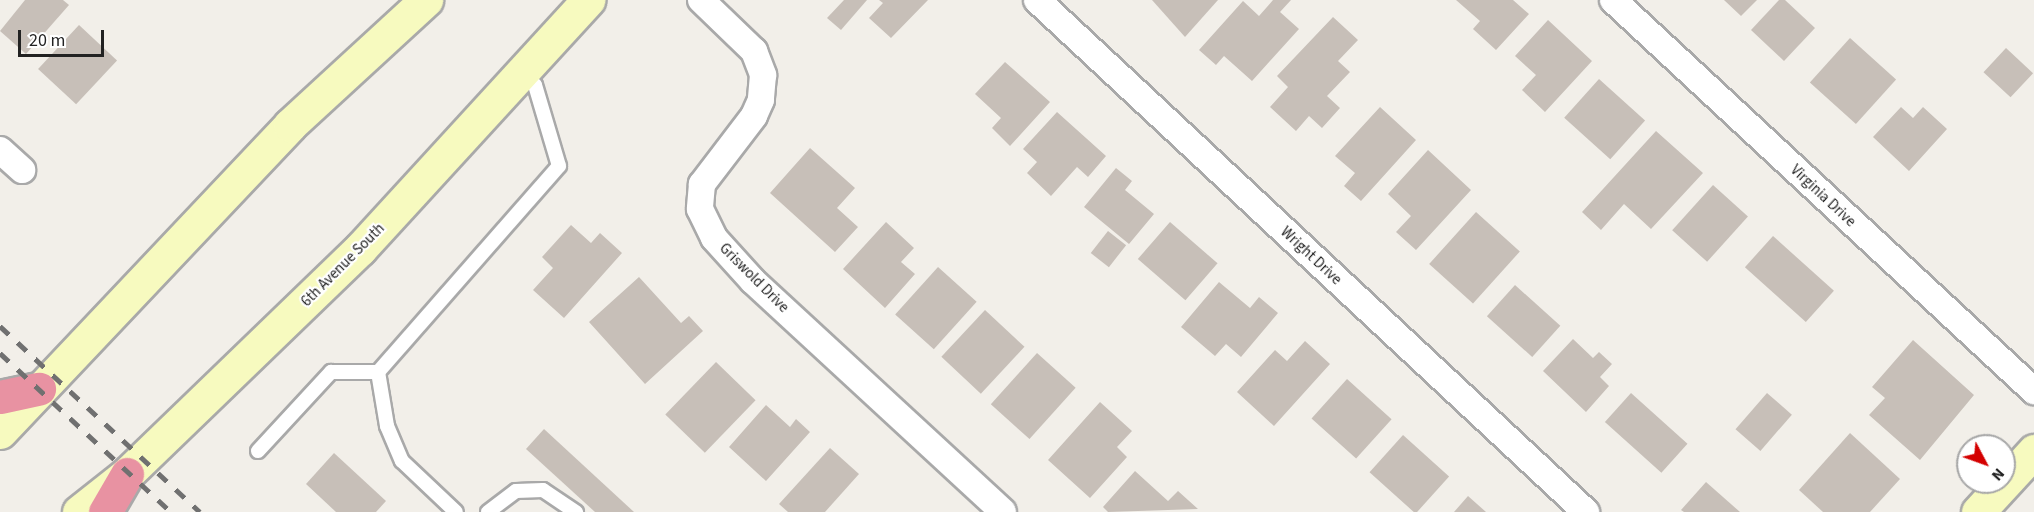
<!DOCTYPE html>
<style>
body{margin:0}
#map{position:relative;width:2034px;height:512px;overflow:hidden;background:#f2efe9;font-family:"Source Sans 3",sans-serif}
div>[style]{position:absolute}
.building>*{inset:0;background:#c7bfb8;transform-origin:0 0}
.roads{filter:drop-shadow(2px 0 #a9a9a9) drop-shadow(-2px 0 #a9a9a9) drop-shadow(0 2px #a9a9a9) drop-shadow(0 -2px #a9a9a9)}
.lane>*{height:14px;margin:-7px;padding:0 7px;transform-origin:7px;border-radius:7px;background:#fff}
.street>*{height:26px;margin:-13px;padding:0 13px;transform-origin:13px;border-radius:13px;background:#fff}
.secondary>*{height:33px;margin:-16.5px;padding:0 16.5px;transform-origin:16.5px;border-radius:16.5px;background:#f7fabf}
.highway>*{height:33px;margin:-16.5px;padding:0 16.5px;transform-origin:16.5px;border-radius:16.5px;background:#e892a2}
.rail>*{height:4.5px;margin-top:-2.25px;transform-origin:0;background:repeating-linear-gradient(90deg,#707070 0 12px,transparent 0 24px)}
span{translate:-50% -50%;white-space:nowrap;text-align:center;line-height:1.15;-webkit-text-stroke:4.5px #fff;paint-order:stroke}
.street-label{font-size:15px;color:#222}
.north{position:absolute;left:1956px;top:434px;width:60px;height:60px;box-sizing:border-box;background:#fff;border:2px solid #a7a7a7;border-radius:50%;rotate:131deg;font-size:16px;font-weight:700;line-height:24px;text-align:center;color:#222}
.north::after{content:'';display:block;margin:auto;width:21px;height:27px;background:#d40000;clip-path:polygon(50% 0,100% 100%,50% 72%,0 100%)}
.scale{position:absolute;left:18px;top:30px;width:86px;height:27px;box-sizing:border-box;border:3px solid #222;border-top:0;padding-left:8px;font-size:18px;line-height:21px;white-space:nowrap;color:#222;-webkit-text-stroke:4px #fff;paint-order:stroke}
</style>
<div id="map">
<div class="building">
<div style="clip-path:polygon(25px 0,63px 0,69px 5px,26px 54px,0 31px)"></div>
<div style="clip-path:polygon(844px 0,867px 0,841px 30px,827px 18px)"></div>
<div style="clip-path:polygon(879px 0,928px 0,891px 38px,869px 18px,883px 3px)"></div>
<div style="clip-path:polygon(1152px 0,1218px 0,1185px 37px)"></div>
<div style="clip-path:polygon(1273px 0,1291px 0,1280px 12px,1299px 29px,1252px 81px,1224px 56px,1216px 65px,1199px 50px,1243px 1px,1259px 16px)"></div>
<div style="clip-path:polygon(1456px 0,1513px 0,1529px 14px,1496px 50px,1473px 29px,1480px 21px)"></div>
<div style="clip-path:polygon(1724px 0,1757px 0,1741px 16px)"></div>
<div style="clip-path:polygon(1779px 0,1785px 0,1815px 28px,1784px 61px,1751px 30px)"></div>
<div style="clip-path:polygon(1333px 17px,1358px 40px,1338px 61px,1350px 72px,1327px 96px,1340px 108px,1322px 128px,1309px 116px,1296px 131px,1270px 107px,1288px 87px,1277px 76px)"></div>
<div style="clip-path:polygon(1548px 20px,1592px 61px,1545px 112px,1522px 90px,1536px 75px,1515px 56px)"></div>
<div style="left:79px;top:25px;width:52px;height:60px;rotate:43deg"></div>
<div style="left:1850px;top:38px;width:62px;height:60px;rotate:42deg"></div>
<div style="left:2006px;top:48px;width:37px;height:33px;rotate:43deg"></div>
<div style="clip-path:polygon(1005px 62px,1050px 102px,1010px 146px,992px 128px,1001px 118px,975px 94px)"></div>
<div style="left:1599px;top:79px;width:62px;height:52px;rotate:42deg"></div>
<div style="clip-path:polygon(1380px 107px,1416px 140px,1361px 201px,1344px 186px,1355px 173px,1335px 156px)"></div>
<div style="clip-path:polygon(1901px 107px,1913px 118px,1923px 107px,1947px 129px,1909px 171px,1873px 137px)"></div>
<div style="clip-path:polygon(1057px 112px,1106px 156px,1088px 177px,1077px 167px,1051px 196px,1027px 173px,1037px 162px,1023px 149px)"></div>
<div style="clip-path:polygon(1656px 131px,1703px 173px,1651px 229px,1624px 204px,1601px 230px,1582px 212px)"></div>
<div style="clip-path:polygon(810px 148px,855px 188px,837px 208px,858px 227px,835px 252px,770px 193px)"></div>
<div style="clip-path:polygon(1428px 150px,1471px 190px,1416px 250px,1396px 232px,1411px 216px,1388px 194px)"></div>
<div style="clip-path:polygon(1116px 168px,1132px 181px,1125px 190px,1154px 214px,1129px 244px,1084px 207px)"></div>
<div style="left:1713px;top:185px;width:47px;height:61px;rotate:42deg"></div>
<div style="left:1476px;top:212px;width:59px;height:70px;rotate:42deg"></div>
<div style="clip-path:polygon(886px 222px,914px 248px,901px 262px,915px 274px,885px 308px,843px 269px)"></div>
<div style="left:1170px;top:222px;width:63px;height:49px;rotate:41deg"></div>
<div style="clip-path:polygon(571px 225px,591px 243px,600px 233px,622px 253px,564px 318px,533px 290px,553px 268px,542px 257px)"></div>
<div style="left:1108px;top:231px;width:23px;height:28px;rotate:38deg"></div>
<div style="left:1773px;top:236px;width:82px;height:42px;rotate:42deg"></div>
<div style="left:938px;top:267px;width:52px;height:64px;rotate:42deg"></div>
<div style="clip-path:polygon(639px 277px,681px 323px,689px 316px,703px 331px,645px 384px,589px 322px)"></div>
<div style="clip-path:polygon(1219px 282px,1250px 308px,1259px 297px,1278px 313px,1241px 357px,1226px 344px,1215px 356px,1181px 327px)"></div>
<div style="left:1515px;top:285px;width:61px;height:42px;rotate:42deg"></div>
<div style="left:985px;top:310px;width:54px;height:64px;rotate:43deg"></div>
<div style="clip-path:polygon(1573px 339px,1593px 358px,1599px 352px,1612px 364px,1600px 377px,1609px 386px,1586px 412px,1543px 371px)"></div>
<div style="clip-path:polygon(1913px 340px,1974px 395px,1920px 460px,1869px 415px,1885px 398px,1872px 387px)"></div>
<div style="clip-path:polygon(1305px 341px,1330px 364px,1274px 426px,1237px 392px,1275px 350px,1287px 361px)"></div>
<div style="left:1037px;top:353px;width:52px;height:69px;rotate:42deg"></div>
<div style="left:716px;top:362px;width:55px;height:73px;rotate:44deg"></div>
<div style="left:1347px;top:379px;width:60px;height:53px;rotate:42deg"></div>
<div style="left:1631px;top:393px;width:76px;height:39px;rotate:42deg"></div>
<div style="left:1767px;top:393px;width:33px;height:48px;rotate:41deg"></div>
<div style="clip-path:polygon(1100px 402px,1132px 431px,1117px 447px,1127px 457px,1090px 498px,1048px 460px)"></div>
<div style="clip-path:polygon(766px 405px,790px 427px,796px 419px,810px 432px,766px 481px,729px 447px)"></div>
<div style="clip-path:polygon(544px 429px,634px 512px,595px 512px,526px 449px)"></div>
<div style="clip-path:polygon(1850px 433px,1900px 479px,1870px 512px,1823px 512px,1799px 490px)"></div>
<div style="left:1403px;top:435px;width:62px;height:50px;rotate:42deg"></div>
<div style="clip-path:polygon(830px 448px,859px 474px,825px 512px,788px 512px,779px 504px)"></div>
<div style="clip-path:polygon(334px 453px,386px 501px,376px 512px,336px 512px,306px 484px)"></div>
<div style="clip-path:polygon(1135px 471px,1168px 501px,1178px 491px,1198px 509px,1108px 512px,1103px 507px)"></div>
<div style="clip-path:polygon(1706px 482px,1740px 512px,1684px 512px,1681px 510px)"></div>
<div style="clip-path:polygon(1468px 496px,1486px 512px,1454px 512px)"></div>
</div>
<div class="roads">
<div class="lane">
<div style="left:378px;top:372px;width:55px;rotate:80.5deg"></div>
<div style="left:387px;top:426px;width:38px;rotate:67deg"></div>
<div style="left:402px;top:461px;width:74px;rotate:43.4deg"></div>
<div style="left:258px;top:451px;width:108px;rotate:-47.3deg"></div>
<div style="left:331px;top:372px;width:47px"></div>
<div style="left:378px;top:372px;width:274px;rotate:-48.7deg"></div>
<div style="left:559px;top:166px;width:84px;rotate:-106.5deg"></div>
<div style="left:535px;top:85px;width:18px;rotate:-135deg"></div>
<div style="left:488px;top:512px;width:35px;rotate:-37deg"></div>
<div style="left:516px;top:491px;width:27px;rotate:-2deg"></div>
<div style="left:543px;top:490px;width:40px;rotate:34deg"></div>
</div>
<div class="street">
<div style="left:701px;top:0;width:74px;rotate:43.9deg"></div>
<div style="left:754px;top:51px;width:26px;rotate:69deg"></div>
<div style="left:763px;top:75px;width:25px;rotate:95deg"></div>
<div style="left:761px;top:100px;width:17px;rotate:114deg"></div>
<div style="left:754px;top:116px;width:86px;rotate:127.4deg"></div>
<div style="left:702px;top:184px;width:25px;rotate:95deg"></div>
<div style="left:700px;top:209px;width:32px;rotate:64deg"></div>
<div style="left:714px;top:238px;width:58px;rotate:47.8deg"></div>
<div style="left:753px;top:281px;width:340px;rotate:42.7deg"></div>
<div style="left:1037px;top:0;width:751px;rotate:43deg"></div>
<div style="left:1613px;top:0;width:575px;rotate:42.88deg"></div>
<div style="left:0;top:150px;width:30px;rotate:42deg"></div>
</div>
<div class="secondary">
<div style="left:0;top:432px;width:422px;rotate:-46.6deg"></div>
<div style="left:290px;top:125px;width:185px;rotate:-42.6deg"></div>
<div style="left:79px;top:512px;width:61px;rotate:-38.4deg"></div>
<div style="left:127px;top:474px;width:324px;rotate:-44deg"></div>
<div style="left:360px;top:249px;width:338px;rotate:-47.5deg"></div>
<div style="left:1978px;top:512px;width:83px;rotate:-47.4deg"></div>
</div>
<div class="highway">
<div style="left:0;top:397px;width:40px;rotate:-12deg"></div>
<div style="left:105px;top:512px;width:44px;rotate:-59.9deg"></div>
</div>
</div>
<div class="rail">
<div style="left:0;top:326px;width:273px;rotate:42.9deg"></div>
<div style="left:0;top:353px;width:233px;rotate:42.9deg"></div>
</div>
<div class="street-label">
<span style="left:1823px;top:196px;rotate:43deg">Virginia Drive</span>
<span style="left:1311px;top:256px;rotate:43deg">Wright Drive</span>
<span style="left:343px;top:265px;rotate:-45deg">6th Avenue South</span>
<span style="left:754px;top:278px;rotate:45deg">Griswold Drive</span>
</div>
<div class="north">N</div>
<div class="scale">20 m</div>
</div>
